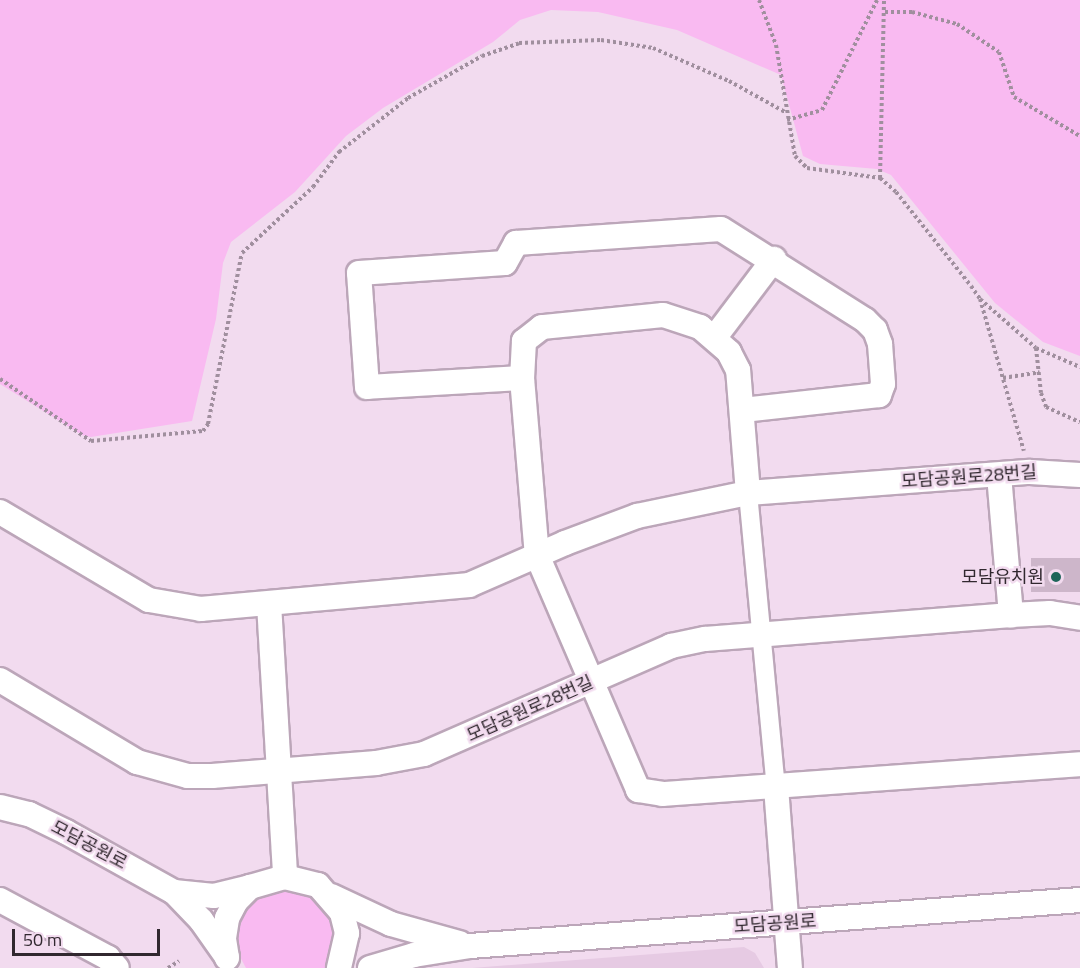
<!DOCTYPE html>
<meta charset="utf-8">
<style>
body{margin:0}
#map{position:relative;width:1080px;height:968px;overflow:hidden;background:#f2dbef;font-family:"Titillium Web","Noto Sans KR",sans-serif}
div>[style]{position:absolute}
.built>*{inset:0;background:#e6cae3}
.green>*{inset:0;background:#f9baf1}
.building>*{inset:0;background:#cdb6ca;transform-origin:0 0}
.path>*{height:4px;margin-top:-2px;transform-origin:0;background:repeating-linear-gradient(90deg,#a08f9e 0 3px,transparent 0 6px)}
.roads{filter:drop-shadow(2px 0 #bca6b9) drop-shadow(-2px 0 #bca6b9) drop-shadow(0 2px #bca6b9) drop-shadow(0 -2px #bca6b9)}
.pedestrian>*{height:18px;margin:-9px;padding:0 9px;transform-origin:9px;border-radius:9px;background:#fff}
.minor>*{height:24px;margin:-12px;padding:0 12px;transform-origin:12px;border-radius:12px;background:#fff}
.dots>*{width:16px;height:16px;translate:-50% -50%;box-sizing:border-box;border:3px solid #f2dbef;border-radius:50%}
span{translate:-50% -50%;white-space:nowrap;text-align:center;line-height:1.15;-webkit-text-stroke:5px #f2dbef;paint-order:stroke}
.street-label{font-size:18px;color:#31282f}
.poi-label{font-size:18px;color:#31282f}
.right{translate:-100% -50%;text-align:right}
.scale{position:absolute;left:12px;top:929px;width:148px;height:27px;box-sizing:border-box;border:3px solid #31282f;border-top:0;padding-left:8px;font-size:18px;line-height:21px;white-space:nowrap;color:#31282f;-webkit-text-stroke:4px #f2dbef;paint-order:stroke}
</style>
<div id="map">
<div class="built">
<div style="clip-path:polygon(744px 947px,755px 953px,764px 968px,472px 968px)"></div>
</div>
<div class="green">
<div style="clip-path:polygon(0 0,1080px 0,1080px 356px,1043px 342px,995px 303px,891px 175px,877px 169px,820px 164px,803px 156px,781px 75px,677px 30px,598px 12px,551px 10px,520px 20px,493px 42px,383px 108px,346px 136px,295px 192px,231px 242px,223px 263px,216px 319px,192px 421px,91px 437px,82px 435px,0 384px)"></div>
<div style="clip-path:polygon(285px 888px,312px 896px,331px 918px,335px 934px,325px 968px,246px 968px,238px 953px,236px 938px,245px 908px,257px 897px)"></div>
</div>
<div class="building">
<div style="left:1080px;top:558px;width:34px;height:49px;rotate:90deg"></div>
</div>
<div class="path">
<div style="left:759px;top:0;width:48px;rotate:69.3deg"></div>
<div style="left:776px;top:45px;width:113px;rotate:80.3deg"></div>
<div style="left:795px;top:156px;width:17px;rotate:45deg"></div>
<div style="left:807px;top:168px;width:74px;rotate:7.8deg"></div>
<div style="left:880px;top:178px;width:21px;rotate:41deg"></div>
<div style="left:896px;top:192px;width:120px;rotate:51.4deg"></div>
<div style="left:971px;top:286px;width:16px;rotate:55deg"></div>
<div style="left:980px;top:299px;width:158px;rotate:73.9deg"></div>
<div style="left:885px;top:12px;width:27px"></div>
<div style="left:912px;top:12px;width:47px;rotate:14.9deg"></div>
<div style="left:957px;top:24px;width:50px;rotate:33.7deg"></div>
<div style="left:999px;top:52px;width:47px;rotate:71.6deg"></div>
<div style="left:1014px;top:97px;width:77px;rotate:30.6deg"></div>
<div style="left:787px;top:120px;width:36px;rotate:-16deg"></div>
<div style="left:822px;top:110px;width:123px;rotate:-63.4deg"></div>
<div style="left:880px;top:178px;width:178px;rotate:-88.7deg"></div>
<div style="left:980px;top:299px;width:74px;rotate:41.2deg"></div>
<div style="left:1036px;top:348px;width:45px;rotate:83.7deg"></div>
<div style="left:1041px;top:393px;width:15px;rotate:70deg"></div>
<div style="left:1046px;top:407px;width:37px;rotate:24deg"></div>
<div style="left:1036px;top:348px;width:48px;rotate:23.4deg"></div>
<div style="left:1003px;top:378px;width:37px;rotate:-9deg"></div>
<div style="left:0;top:379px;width:110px;rotate:34.3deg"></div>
<div style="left:91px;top:441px;width:112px;rotate:-5.1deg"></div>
<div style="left:203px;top:431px;width:9px;rotate:-54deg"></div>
<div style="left:208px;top:424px;width:174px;rotate:-78.8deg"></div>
<div style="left:242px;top:253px;width:97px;rotate:-42.9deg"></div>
<div style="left:313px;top:187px;width:44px;rotate:-53.4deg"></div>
<div style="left:339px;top:152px;width:88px;rotate:-38deg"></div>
<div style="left:408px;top:98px;width:85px;rotate:-29.6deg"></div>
<div style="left:482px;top:56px;width:39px;rotate:-19deg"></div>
<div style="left:519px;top:43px;width:82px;rotate:-2.1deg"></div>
<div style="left:601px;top:40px;width:53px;rotate:8.7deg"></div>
<div style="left:653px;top:48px;width:83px;rotate:23.5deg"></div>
<div style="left:729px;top:81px;width:64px;rotate:29deg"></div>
<div style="left:168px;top:968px;width:13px;rotate:-32deg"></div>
</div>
<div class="roads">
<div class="pedestrian">
<div style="left:748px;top:493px;width:295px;rotate:84.6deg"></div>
</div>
<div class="minor">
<div style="left:715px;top:337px;width:98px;rotate:-52.9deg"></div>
<div style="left:522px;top:378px;width:155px;rotate:176.7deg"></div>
<div style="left:367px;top:387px;width:114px;rotate:-94deg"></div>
<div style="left:359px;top:273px;width:146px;rotate:-3.9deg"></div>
<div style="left:505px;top:263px;width:23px;rotate:-61deg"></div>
<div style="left:516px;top:243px;width:205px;rotate:-3.9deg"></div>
<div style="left:721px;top:229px;width:170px;rotate:32.3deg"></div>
<div style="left:865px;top:320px;width:14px;rotate:45deg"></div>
<div style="left:875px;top:330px;width:15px;rotate:70deg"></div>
<div style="left:880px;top:344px;width:40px;rotate:85.7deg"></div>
<div style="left:883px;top:384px;width:12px;rotate:110deg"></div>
<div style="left:879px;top:395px;width:137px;rotate:173.7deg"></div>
<div style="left:999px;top:475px;width:141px;rotate:85.1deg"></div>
<div style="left:748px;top:493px;width:123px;rotate:-94.6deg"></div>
<div style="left:738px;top:370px;width:20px;rotate:-117deg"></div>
<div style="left:729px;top:352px;width:38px;rotate:-139deg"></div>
<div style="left:700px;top:327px;width:39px;rotate:-162deg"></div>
<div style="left:663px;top:315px;width:122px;rotate:174.3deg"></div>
<div style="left:542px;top:327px;width:23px;rotate:142deg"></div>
<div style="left:524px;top:341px;width:37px;rotate:93deg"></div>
<div style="left:522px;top:378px;width:178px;rotate:85.2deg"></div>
<div style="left:537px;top:555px;width:256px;rotate:66.7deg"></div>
<div style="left:638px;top:790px;width:25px;rotate:9deg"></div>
<div style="left:663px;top:794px;width:418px;rotate:-4.1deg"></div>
<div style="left:0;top:512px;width:173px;rotate:30.6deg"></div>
<div style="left:149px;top:600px;width:53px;rotate:9.8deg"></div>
<div style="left:201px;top:609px;width:269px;rotate:-5.1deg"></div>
<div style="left:469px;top:585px;width:105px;rotate:-23.6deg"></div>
<div style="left:565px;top:543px;width:77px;rotate:-20.6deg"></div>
<div style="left:637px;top:516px;width:113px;rotate:-11.7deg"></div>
<div style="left:748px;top:493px;width:283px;rotate:-4.3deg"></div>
<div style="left:1030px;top:472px;width:50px;rotate:3.4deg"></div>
<div style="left:269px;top:604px;width:273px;rotate:86.6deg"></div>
<div style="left:0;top:680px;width:160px;rotate:30.9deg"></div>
<div style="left:137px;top:762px;width:53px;rotate:15.4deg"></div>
<div style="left:188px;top:776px;width:24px"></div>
<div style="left:212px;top:776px;width:165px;rotate:-4.5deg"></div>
<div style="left:376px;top:763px;width:49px;rotate:-10.6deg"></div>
<div style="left:424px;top:754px;width:270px;rotate:-23.6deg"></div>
<div style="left:671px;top:646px;width:35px;rotate:-12deg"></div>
<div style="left:705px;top:639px;width:307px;rotate:-4.5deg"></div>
<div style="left:1011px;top:615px;width:39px;rotate:-3deg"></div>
<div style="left:1050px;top:613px;width:30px;rotate:9deg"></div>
<div style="left:776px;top:787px;width:182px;rotate:85.6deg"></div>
<div style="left:0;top:807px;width:30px;rotate:14deg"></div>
<div style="left:29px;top:814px;width:41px;rotate:25.9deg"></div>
<div style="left:66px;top:832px;width:124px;rotate:29.1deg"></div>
<div style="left:174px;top:892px;width:39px;rotate:46deg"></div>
<div style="left:201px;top:920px;width:45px;rotate:54.9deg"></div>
<div style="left:174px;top:892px;width:40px;rotate:5.7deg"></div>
<div style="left:214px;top:896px;width:37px;rotate:-14deg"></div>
<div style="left:331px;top:896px;width:66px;rotate:25deg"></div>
<div style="left:391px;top:924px;width:71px;rotate:15.6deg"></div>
<div style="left:0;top:900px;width:123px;rotate:28.2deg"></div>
<div style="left:108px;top:958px;width:13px;rotate:48deg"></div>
<div style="left:227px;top:958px;width:20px;rotate:-99deg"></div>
<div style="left:224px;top:938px;width:20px;rotate:-81deg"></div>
<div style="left:227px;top:918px;width:19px;rotate:-62deg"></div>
<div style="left:236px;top:901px;width:20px;rotate:-45deg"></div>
<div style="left:250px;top:887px;width:36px;rotate:-16deg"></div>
<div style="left:285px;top:877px;width:34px;rotate:14deg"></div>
<div style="left:318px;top:885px;width:37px;rotate:49deg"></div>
<div style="left:342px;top:913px;width:21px;rotate:76deg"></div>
<div style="left:347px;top:933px;width:36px;rotate:103deg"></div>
<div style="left:370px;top:968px;width:46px;rotate:-16.5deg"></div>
<div style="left:414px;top:955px;width:57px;rotate:-9.1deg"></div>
<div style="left:470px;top:946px;width:612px;rotate:-4.31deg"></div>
</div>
</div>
<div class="dots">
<div style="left:1056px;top:577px;background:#1d6559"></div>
</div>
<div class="street-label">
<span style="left:969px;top:477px;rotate:-4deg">모담공원로28번길</span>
<span style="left:530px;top:709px;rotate:-24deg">모담공원로28번길</span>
<span style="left:89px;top:845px;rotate:28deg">모담공원로</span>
<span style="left:775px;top:924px;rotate:-4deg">모담공원로</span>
</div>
<div class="poi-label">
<span class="right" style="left:1044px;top:577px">모담유치원</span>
</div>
<div class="scale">50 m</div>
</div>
